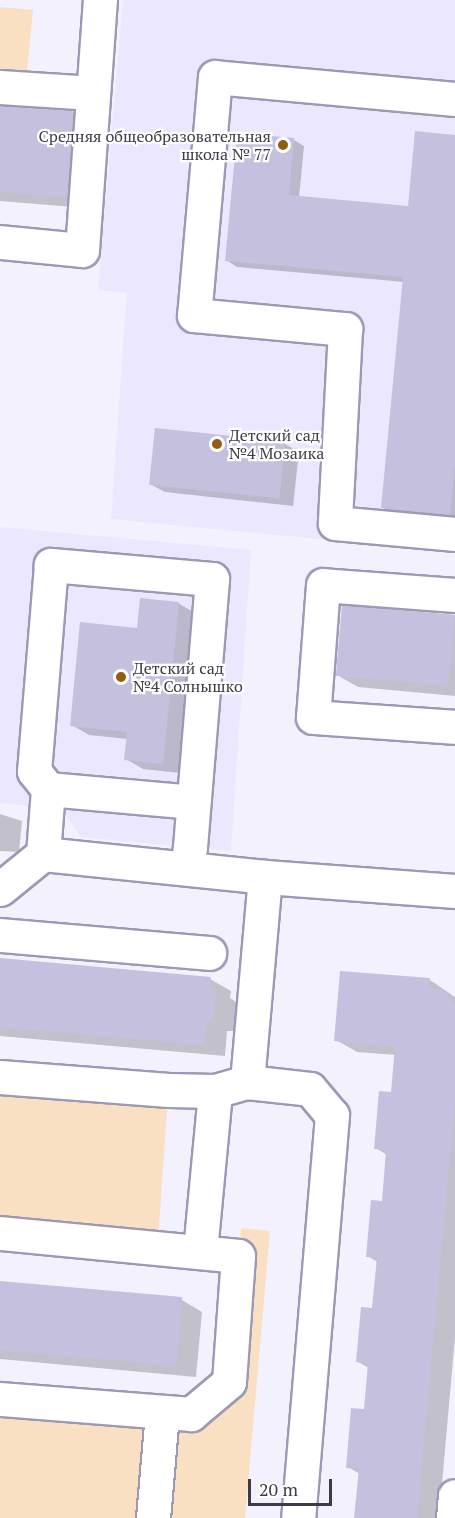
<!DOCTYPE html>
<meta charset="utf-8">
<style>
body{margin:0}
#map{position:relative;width:455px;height:1518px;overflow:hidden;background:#f3f1fe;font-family:"PT Serif",serif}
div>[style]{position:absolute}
.built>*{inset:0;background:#ebe7fe}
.green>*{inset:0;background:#fae0c3;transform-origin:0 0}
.shadow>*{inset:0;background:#0003}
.building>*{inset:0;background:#c5c0de;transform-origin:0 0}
.roads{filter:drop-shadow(2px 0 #9d98b5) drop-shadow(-2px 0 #9d98b5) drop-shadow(0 2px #9d98b5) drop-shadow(0 -2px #9d98b5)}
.minor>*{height:33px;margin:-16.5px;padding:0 16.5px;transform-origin:16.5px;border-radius:16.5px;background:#fff}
.dots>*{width:16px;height:16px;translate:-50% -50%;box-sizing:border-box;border:3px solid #fff;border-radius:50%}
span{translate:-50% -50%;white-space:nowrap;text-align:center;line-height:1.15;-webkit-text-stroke:4.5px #fff;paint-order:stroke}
.poi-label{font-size:16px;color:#3d3b47}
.right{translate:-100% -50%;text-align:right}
.left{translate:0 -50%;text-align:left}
.scale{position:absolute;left:248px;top:1479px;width:84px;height:27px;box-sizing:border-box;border:3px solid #3d3b47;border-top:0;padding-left:8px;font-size:18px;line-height:21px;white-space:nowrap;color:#3d3b47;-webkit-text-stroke:4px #fff;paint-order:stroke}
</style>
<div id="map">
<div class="built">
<div style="clip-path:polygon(123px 0,455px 0,455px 552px,111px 519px,127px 293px,98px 290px)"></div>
<div style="clip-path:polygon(0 527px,251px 550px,231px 851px,81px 837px,62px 810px,0 803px)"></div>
</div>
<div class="green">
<div style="clip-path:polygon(0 7px,33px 10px,27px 71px,0 69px)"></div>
<div style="left:0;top:1077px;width:169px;height:156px;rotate:4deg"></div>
<div style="clip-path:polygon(241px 1228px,270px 1231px,245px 1518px,0 1518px,0 1399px,162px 1413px,229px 1382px)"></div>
</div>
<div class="shadow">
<div style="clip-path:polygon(0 107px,73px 112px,92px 123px,86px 208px,0 201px)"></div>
<div style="clip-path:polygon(455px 137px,455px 519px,394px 514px,383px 508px,404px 282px,237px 267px,226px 260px,294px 140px,304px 146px,299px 198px,409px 208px)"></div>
<div style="clip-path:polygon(285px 444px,299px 452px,293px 506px,165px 492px,150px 484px)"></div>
<div style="clip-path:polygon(178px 603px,195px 613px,180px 773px,143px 769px,126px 759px,128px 739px,89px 735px,72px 725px)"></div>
<div style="clip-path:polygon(455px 615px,455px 696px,358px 687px,337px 675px)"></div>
<div style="clip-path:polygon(0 814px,22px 821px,19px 852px,0 851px)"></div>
<div style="clip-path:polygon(0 959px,210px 979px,231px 991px,230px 998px,236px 1002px,234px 1031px,227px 1031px,225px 1056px,0 1036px)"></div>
<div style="clip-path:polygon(342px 972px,430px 980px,455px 997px,455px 1337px,439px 1518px,356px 1518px,360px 1474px,348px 1467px,365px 1411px,369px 1368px,358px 1362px,374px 1310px,378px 1262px,367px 1256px,383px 1203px,387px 1155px,376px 1148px,393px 1093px,396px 1055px,357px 1052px,336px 1040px)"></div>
<div style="clip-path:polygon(0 1283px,182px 1300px,202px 1312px,196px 1377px,0 1359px)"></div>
</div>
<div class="building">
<div style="left:0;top:106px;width:73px;height:86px;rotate:4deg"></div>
<div style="clip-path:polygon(415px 131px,455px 135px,455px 463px,450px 515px,381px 508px,403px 277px,225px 261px,237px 133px,294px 138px,289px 195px,408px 206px)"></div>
<div style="left:155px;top:428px;width:131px;height:57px;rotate:6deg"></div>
<div style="clip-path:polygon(140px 598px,179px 602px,163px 764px,124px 760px,127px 732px,70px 726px,80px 622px,137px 628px)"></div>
<div style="left:342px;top:605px;width:113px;height:71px;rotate:5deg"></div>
<div style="clip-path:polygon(0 958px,211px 977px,209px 988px,216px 989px,213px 1020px,207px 1020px,204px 1045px,0 1027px)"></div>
<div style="clip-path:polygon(340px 971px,430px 978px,429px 988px,443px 989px,455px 1005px,455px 1101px,417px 1518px,354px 1518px,359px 1469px,346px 1468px,351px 1408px,364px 1409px,368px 1363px,356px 1362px,361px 1307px,372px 1308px,377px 1257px,366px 1257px,371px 1200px,382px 1201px,386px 1150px,374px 1149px,379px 1091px,391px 1092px,395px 1046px,334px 1041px)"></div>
<div style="left:0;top:1281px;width:183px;height:69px;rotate:5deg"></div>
</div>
<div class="roads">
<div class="minor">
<div style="left:0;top:87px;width:93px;rotate:3.7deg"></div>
<div style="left:455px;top:99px;width:241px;rotate:-174.8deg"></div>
<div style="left:215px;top:77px;width:239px;rotate:95deg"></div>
<div style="left:194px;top:315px;width:152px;rotate:5.3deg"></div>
<div style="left:345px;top:329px;width:194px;rotate:93deg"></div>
<div style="left:335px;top:523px;width:121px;rotate:5.2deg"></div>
<div style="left:0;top:242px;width:82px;rotate:5.6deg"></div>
<div style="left:82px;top:250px;width:251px;rotate:-85.9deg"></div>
<div style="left:455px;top:595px;width:132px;rotate:-175.7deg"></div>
<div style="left:323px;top:585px;width:132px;rotate:94.3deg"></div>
<div style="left:313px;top:717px;width:142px;rotate:4deg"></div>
<div style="left:43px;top:854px;width:65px;rotate:-85.6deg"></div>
<div style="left:187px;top:868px;width:21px;rotate:-82deg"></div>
<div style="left:190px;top:847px;width:269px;rotate:-85.3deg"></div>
<div style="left:212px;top:579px;width:162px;rotate:-175deg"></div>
<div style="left:51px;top:565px;width:207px;rotate:94.7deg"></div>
<div style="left:34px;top:771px;width:23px;rotate:52deg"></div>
<div style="left:48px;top:789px;width:146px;rotate:5.1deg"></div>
<div style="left:0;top:889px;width:55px;rotate:-39.1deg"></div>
<div style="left:43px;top:854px;width:223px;rotate:5.9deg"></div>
<div style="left:265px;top:877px;width:191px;rotate:4.2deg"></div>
<div style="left:0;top:935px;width:210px;rotate:4.9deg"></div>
<div style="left:0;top:1077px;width:169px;rotate:4.4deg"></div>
<div style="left:169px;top:1090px;width:46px;rotate:1.2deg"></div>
<div style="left:215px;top:1091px;width:33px;rotate:-16deg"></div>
<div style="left:247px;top:1082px;width:63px;rotate:6.3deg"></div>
<div style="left:310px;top:1089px;width:34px;rotate:50deg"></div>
<div style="left:332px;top:1115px;width:404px;rotate:94.8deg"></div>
<div style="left:247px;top:1082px;width:206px;rotate:-85deg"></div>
<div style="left:0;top:1233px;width:239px;rotate:5.5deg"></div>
<div style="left:238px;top:1256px;width:126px;rotate:94.1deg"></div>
<div style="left:229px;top:1382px;width:50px;rotate:139.9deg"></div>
<div style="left:191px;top:1414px;width:192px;rotate:-175.5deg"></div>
<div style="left:200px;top:1251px;width:161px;rotate:-84.6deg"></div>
<div style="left:153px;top:1518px;width:105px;rotate:-85.1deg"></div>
<div style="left:453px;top:1518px;width:22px;rotate:-85deg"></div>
</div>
</div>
<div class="dots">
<div style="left:283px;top:145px;background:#915d10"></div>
<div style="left:217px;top:444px;background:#915d10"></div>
<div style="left:121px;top:677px;background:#915d10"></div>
</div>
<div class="poi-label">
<span class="right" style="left:271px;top:145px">Средняя общеобразовательная<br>школа № 77</span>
<span class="left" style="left:229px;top:444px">Детский сад<br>№4 Мозаика</span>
<span class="left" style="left:133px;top:677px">Детский сад<br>№4 Солнышко</span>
</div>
<div class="scale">20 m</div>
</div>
